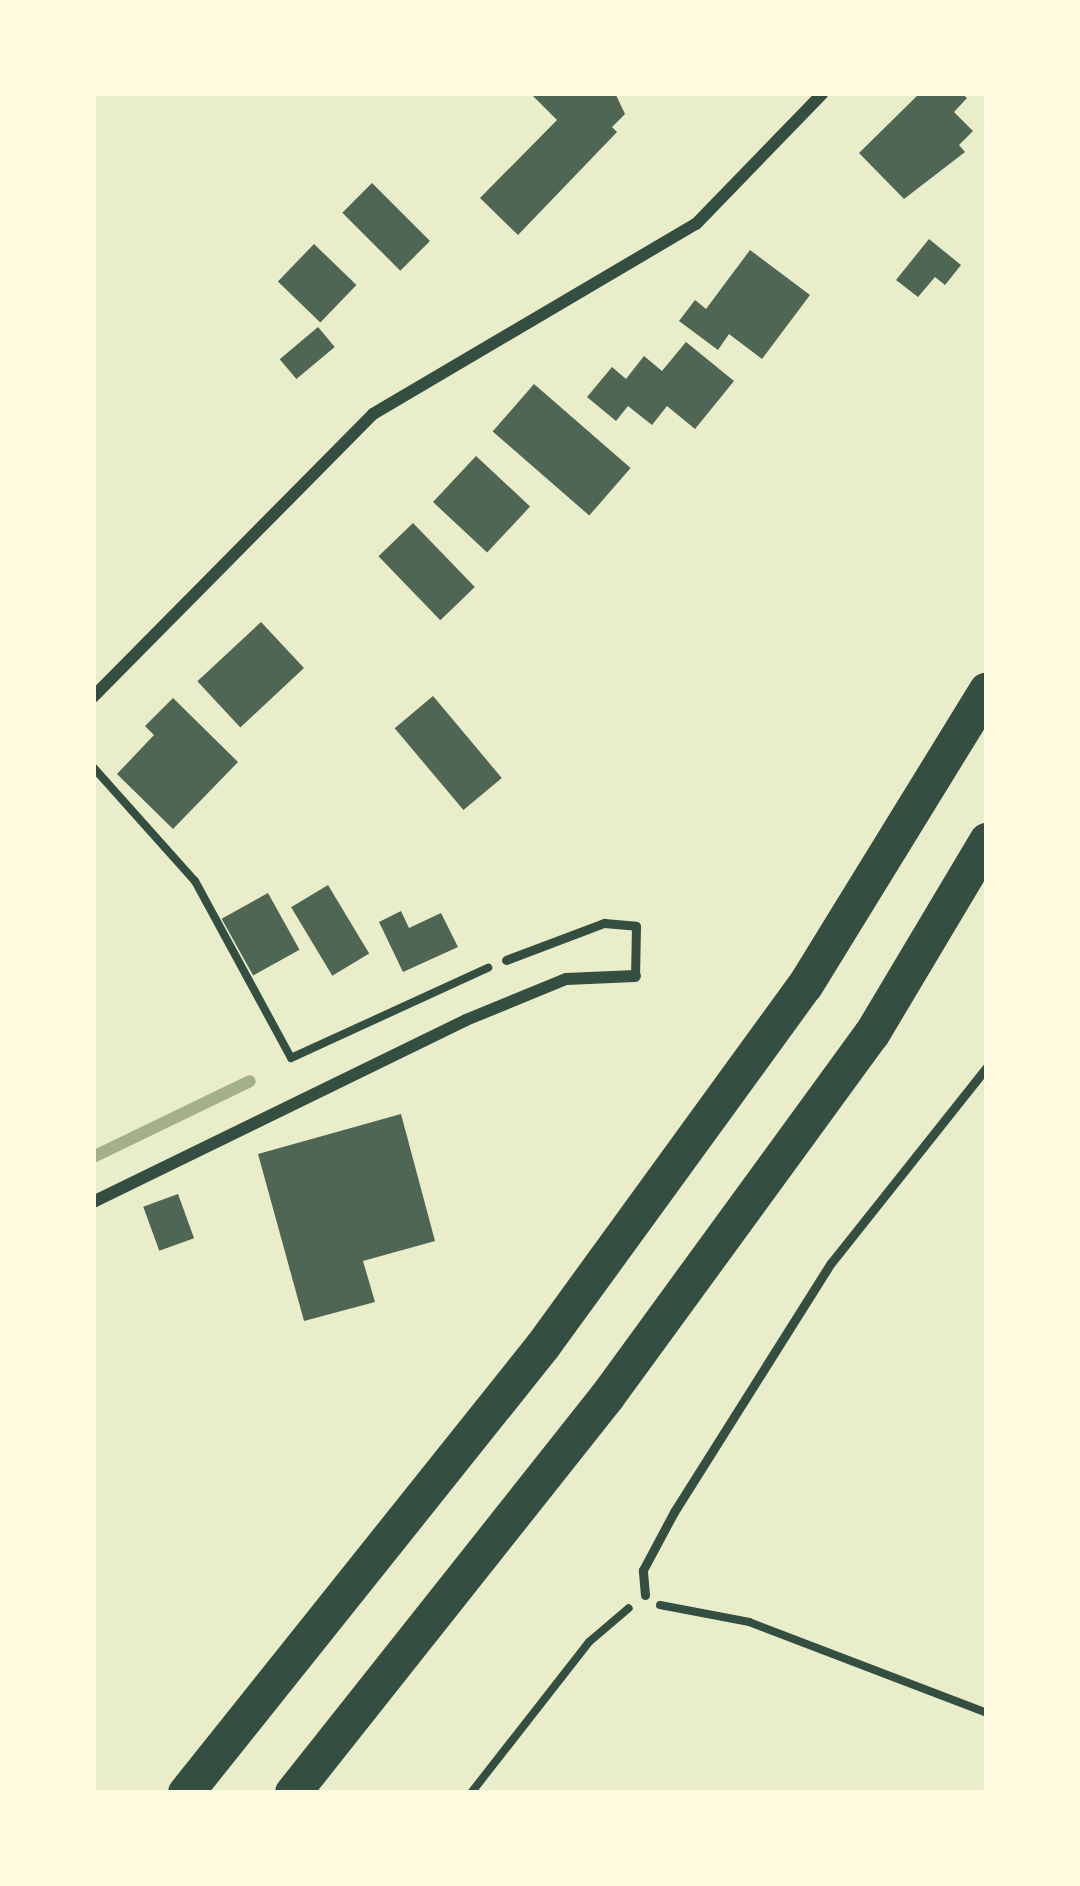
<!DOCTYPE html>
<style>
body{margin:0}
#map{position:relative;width:1080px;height:1886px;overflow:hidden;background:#e9edc9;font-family:Manrope,sans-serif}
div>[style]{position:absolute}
.stream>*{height:12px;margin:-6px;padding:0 6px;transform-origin:6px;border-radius:6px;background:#a3b18a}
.building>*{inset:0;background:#4f6655;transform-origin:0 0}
.path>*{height:8px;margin:-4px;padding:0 4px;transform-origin:4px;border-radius:4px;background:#344e41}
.service>*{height:9px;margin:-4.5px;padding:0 4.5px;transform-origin:4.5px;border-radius:4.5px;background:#344e41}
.minor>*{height:12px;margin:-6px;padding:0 6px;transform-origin:6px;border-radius:6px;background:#344e41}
.motorway>*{height:36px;margin:-18px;padding:0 18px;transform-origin:18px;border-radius:18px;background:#344e41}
span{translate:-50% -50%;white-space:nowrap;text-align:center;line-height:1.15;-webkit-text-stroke:12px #fefae0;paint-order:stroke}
.frame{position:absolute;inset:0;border:96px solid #fefae0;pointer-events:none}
</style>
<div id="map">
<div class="stream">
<div style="left:93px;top:1157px;width:174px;rotate:-25.8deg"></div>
</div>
<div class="building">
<div style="clip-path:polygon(530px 93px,615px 93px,625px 114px,612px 127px,617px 132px,518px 235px,480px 198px,557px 120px)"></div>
<div style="clip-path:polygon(920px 93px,961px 93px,967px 98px,954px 112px,973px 131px,959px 145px,965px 152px,904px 199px,859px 153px)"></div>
<div style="left:372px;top:183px;width:82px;height:42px;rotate:45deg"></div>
<div style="clip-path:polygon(929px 239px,961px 265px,945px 285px,935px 277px,918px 297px,896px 280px)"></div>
<div style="left:314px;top:244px;width:59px;height:52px;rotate:44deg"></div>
<div style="clip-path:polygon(750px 250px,810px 295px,762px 359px,729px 334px,718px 350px,679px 321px,695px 300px,706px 309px)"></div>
<div style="left:318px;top:327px;width:26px;height:50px;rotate:50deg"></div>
<div style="clip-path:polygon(686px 342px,734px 381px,695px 429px,667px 406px,652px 425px,628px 406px,616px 421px,587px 397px,612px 367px,626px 379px,644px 356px,662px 371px)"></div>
<div style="left:534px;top:384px;width:128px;height:63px;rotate:41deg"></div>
<div style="left:476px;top:456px;width:74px;height:63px;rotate:43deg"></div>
<div style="left:413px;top:523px;width:89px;height:48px;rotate:46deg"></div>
<div style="left:261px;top:622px;width:63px;height:87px;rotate:47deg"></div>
<div style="left:433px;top:696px;width:107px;height:50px;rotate:50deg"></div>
<div style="clip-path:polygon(173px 698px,238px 762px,173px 829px,117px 774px,154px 735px,145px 726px)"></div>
<div style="left:328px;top:885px;width:80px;height:43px;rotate:59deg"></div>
<div style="left:268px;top:893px;width:65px;height:53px;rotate:61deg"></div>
<div style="clip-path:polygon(401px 911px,409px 928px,441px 913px,458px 947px,403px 972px,379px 922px)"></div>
<div style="clip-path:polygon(401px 1114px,435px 1241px,363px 1261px,375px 1302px,304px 1321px,258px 1154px)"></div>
<div style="left:178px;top:1194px;width:47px;height:37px;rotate:70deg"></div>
</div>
<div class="path">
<div style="left:93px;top:767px;width:153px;rotate:48.2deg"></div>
<div style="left:195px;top:881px;width:201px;rotate:61.5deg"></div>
<div style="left:291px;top:1058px;width:217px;rotate:-24.6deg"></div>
<div style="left:660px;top:1605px;width:91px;rotate:10.8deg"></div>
<div style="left:749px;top:1622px;width:255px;rotate:20.9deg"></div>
<div style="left:471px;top:1793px;width:192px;rotate:-52deg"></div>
<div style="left:589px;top:1642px;width:52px;rotate:-40.4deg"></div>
</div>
<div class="service">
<div style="left:506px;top:960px;width:105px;rotate:-20.7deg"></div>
<div style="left:604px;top:923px;width:32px;rotate:5deg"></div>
<div style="left:636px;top:926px;width:50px;rotate:91.1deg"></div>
<div style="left:645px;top:1595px;width:25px;rotate:-95deg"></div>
<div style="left:643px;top:1570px;width:66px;rotate:-61.9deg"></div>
<div style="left:674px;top:1512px;width:294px;rotate:-57.8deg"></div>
<div style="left:831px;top:1263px;width:251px;rotate:-51.5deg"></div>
</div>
<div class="minor">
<div style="left:93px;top:697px;width:398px;rotate:-45.3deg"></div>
<div style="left:373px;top:414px;width:375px;rotate:-30.5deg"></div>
<div style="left:696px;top:224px;width:182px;rotate:-45.9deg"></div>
<div style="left:93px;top:1202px;width:415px;rotate:-26deg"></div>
<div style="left:466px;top:1020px;width:108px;rotate:-22.3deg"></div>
<div style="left:566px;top:979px;width:69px;rotate:-2.5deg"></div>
</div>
<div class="motorway">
<div style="left:186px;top:1793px;width:572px;rotate:-51.39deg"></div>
<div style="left:543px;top:1346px;width:445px;rotate:-54deg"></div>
<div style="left:805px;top:986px;width:347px;rotate:-58.4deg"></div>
<div style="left:293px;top:1793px;width:505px;rotate:-51.59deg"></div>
<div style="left:607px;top:1397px;width:449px;rotate:-53.9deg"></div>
<div style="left:872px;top:1034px;width:225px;rotate:-59.2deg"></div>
</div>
<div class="frame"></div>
</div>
